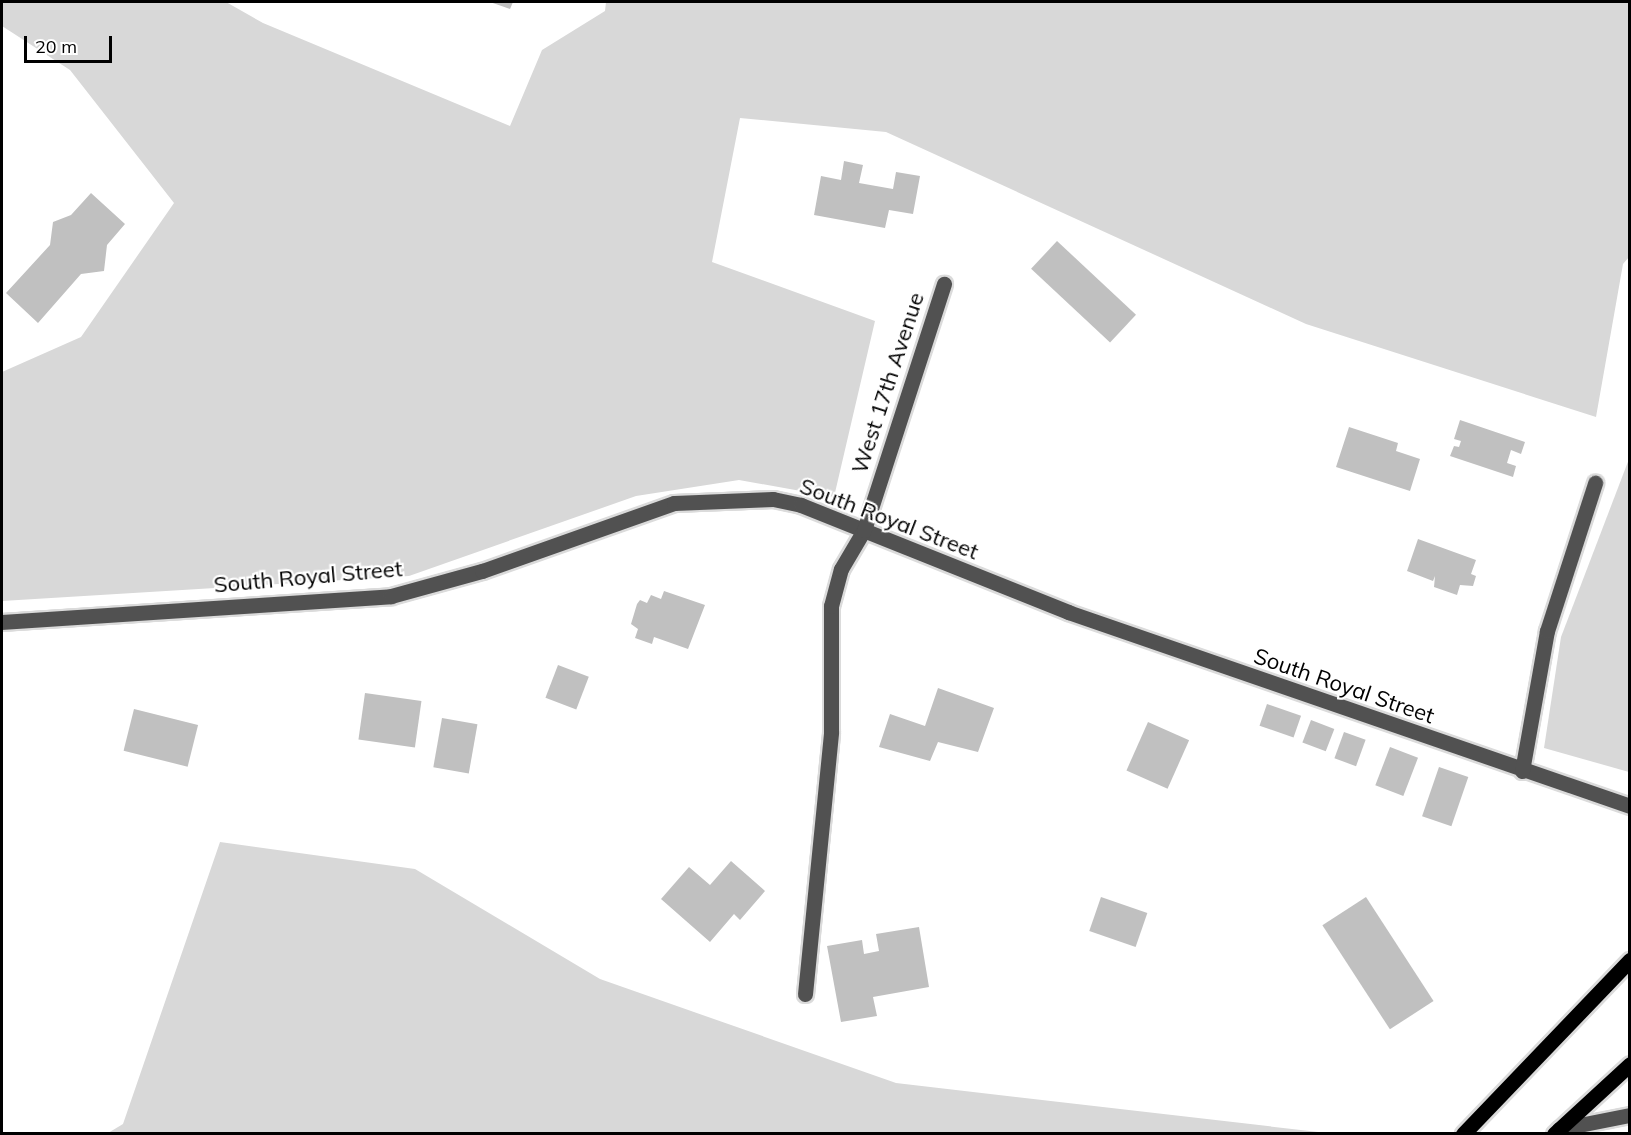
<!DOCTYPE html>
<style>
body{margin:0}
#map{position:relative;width:1631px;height:1135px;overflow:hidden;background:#fff;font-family:Mulish,sans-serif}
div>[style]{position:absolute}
.green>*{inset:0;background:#d8d8d8}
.building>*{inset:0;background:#c0c0c0;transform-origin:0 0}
.roads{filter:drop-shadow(2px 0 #dbdbdb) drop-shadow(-2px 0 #dbdbdb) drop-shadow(0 2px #dbdbdb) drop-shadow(0 -2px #dbdbdb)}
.minor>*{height:15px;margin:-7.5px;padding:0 7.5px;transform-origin:7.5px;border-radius:7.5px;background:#515151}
.major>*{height:15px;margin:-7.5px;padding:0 7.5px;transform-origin:7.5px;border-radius:7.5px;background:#000}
span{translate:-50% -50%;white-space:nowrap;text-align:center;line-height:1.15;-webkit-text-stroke:4.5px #fff;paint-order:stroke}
.street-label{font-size:22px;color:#000}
.frame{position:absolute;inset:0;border:3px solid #000;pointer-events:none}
.scale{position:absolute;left:24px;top:36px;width:88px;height:27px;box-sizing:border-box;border:3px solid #000;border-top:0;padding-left:8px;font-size:18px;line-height:21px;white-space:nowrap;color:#000;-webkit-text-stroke:4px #fff;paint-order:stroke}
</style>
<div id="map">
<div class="green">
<div style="clip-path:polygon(2px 2px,226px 2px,263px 23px,510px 126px,542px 50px,605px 11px,606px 2px,1629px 2px,1629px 257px,1623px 264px,1596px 417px,1306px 324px,886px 132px,740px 118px,712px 262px,875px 321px,834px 497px,739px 480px,636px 496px,409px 576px,2px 601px,2px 372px,81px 337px,174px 203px,70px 70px,2px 26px)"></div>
<div style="clip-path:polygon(1629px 459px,1629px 772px,1544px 748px,1561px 637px)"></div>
<div style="clip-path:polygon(220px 842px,415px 869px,600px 979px,896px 1083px,1327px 1133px,108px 1133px,123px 1124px)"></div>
</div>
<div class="building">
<div style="clip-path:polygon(490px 2px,513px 2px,510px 9px)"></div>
<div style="clip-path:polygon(844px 161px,863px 165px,859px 183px,893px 189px,896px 172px,920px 176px,913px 214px,889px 210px,885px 228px,814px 215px,821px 176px,841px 180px)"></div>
<div style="clip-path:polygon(91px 193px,125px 224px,107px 245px,104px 271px,81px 274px,38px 323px,6px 293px,50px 245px,53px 222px,71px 215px)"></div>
<div style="left:1057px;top:241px;width:108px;height:38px;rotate:43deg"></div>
<div style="clip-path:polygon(1460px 420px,1525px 442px,1521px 454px,1511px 450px,1507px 463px,1516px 466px,1513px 477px,1450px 456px,1454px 446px,1459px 447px,1461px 441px,1454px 439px)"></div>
<div style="clip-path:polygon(1349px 427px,1398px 443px,1396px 451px,1420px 459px,1410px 491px,1336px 467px)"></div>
<div style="clip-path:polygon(1418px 539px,1476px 560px,1471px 574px,1476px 576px,1473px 586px,1460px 585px,1457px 595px,1434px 587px,1435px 576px,1433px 581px,1407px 571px)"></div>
<div style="clip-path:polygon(664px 591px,705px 605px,688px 649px,654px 637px,652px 644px,635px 638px,638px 629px,631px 624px,637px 604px,640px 600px,647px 603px,651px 595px,661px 599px)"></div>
<div style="left:558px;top:665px;width:33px;height:35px;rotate:21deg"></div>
<div style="clip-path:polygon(938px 688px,994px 708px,978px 752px,938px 742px,930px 761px,879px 747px,890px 714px,925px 726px)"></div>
<div style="left:365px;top:693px;width:57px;height:47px;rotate:8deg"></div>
<div style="left:1267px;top:704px;width:36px;height:23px;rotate:19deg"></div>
<div style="left:134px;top:709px;width:66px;height:43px;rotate:14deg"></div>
<div style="left:442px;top:718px;width:36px;height:50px;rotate:10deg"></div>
<div style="left:1311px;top:720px;width:25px;height:24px;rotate:21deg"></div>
<div style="left:1148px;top:722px;width:45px;height:53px;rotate:24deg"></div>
<div style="left:1344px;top:732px;width:23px;height:28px;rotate:20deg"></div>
<div style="left:1390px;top:747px;width:30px;height:41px;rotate:21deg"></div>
<div style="left:1439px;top:767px;width:31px;height:52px;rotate:19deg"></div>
<div style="clip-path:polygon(731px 861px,765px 891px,740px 920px,734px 914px,710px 942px,661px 899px,689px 867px,710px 885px)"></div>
<div style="left:1101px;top:897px;width:49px;height:36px;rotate:19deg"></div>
<div style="left:1366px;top:897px;width:124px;height:52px;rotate:57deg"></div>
<div style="clip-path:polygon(919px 927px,929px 987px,873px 997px,877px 1016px,841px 1022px,827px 946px,862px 940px,864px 954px,879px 951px,876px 934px)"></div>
</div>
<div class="roads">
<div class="minor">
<div style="left:2px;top:622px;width:390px;rotate:-3.8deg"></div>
<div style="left:391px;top:596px;width:94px;rotate:-15.4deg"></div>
<div style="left:482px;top:571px;width:204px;rotate:-19.5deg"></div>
<div style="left:674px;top:503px;width:99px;rotate:-2.3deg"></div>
<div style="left:773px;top:499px;width:29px;rotate:12deg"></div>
<div style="left:801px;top:505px;width:288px;rotate:21.8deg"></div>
<div style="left:1068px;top:612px;width:595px;rotate:19.04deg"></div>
<div style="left:1522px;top:771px;width:142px;rotate:-79.9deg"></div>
<div style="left:1547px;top:631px;width:156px;rotate:-72deg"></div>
<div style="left:805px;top:994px;width:263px;rotate:-84.3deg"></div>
<div style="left:831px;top:732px;width:126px;rotate:-90deg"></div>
<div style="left:831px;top:606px;width:38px;rotate:-75deg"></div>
<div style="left:841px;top:569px;width:45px;rotate:-59.5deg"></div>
<div style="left:864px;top:530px;width:259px;rotate:-72deg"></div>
<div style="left:1559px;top:1129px;width:72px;rotate:-11.2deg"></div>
</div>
<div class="major">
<div style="left:1463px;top:1134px;width:241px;rotate:-46.2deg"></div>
<div style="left:1554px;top:1134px;width:103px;rotate:-42.6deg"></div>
</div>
</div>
<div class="street-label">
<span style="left:888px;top:383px;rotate:-72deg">West 17th Avenue</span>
<span style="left:889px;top:519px;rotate:21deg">South Royal Street</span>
<span style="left:308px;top:577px;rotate:-5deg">South Royal Street</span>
<span style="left:1344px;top:686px;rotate:19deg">South Royal Street</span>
</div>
<div class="frame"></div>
<div class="scale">20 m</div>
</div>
